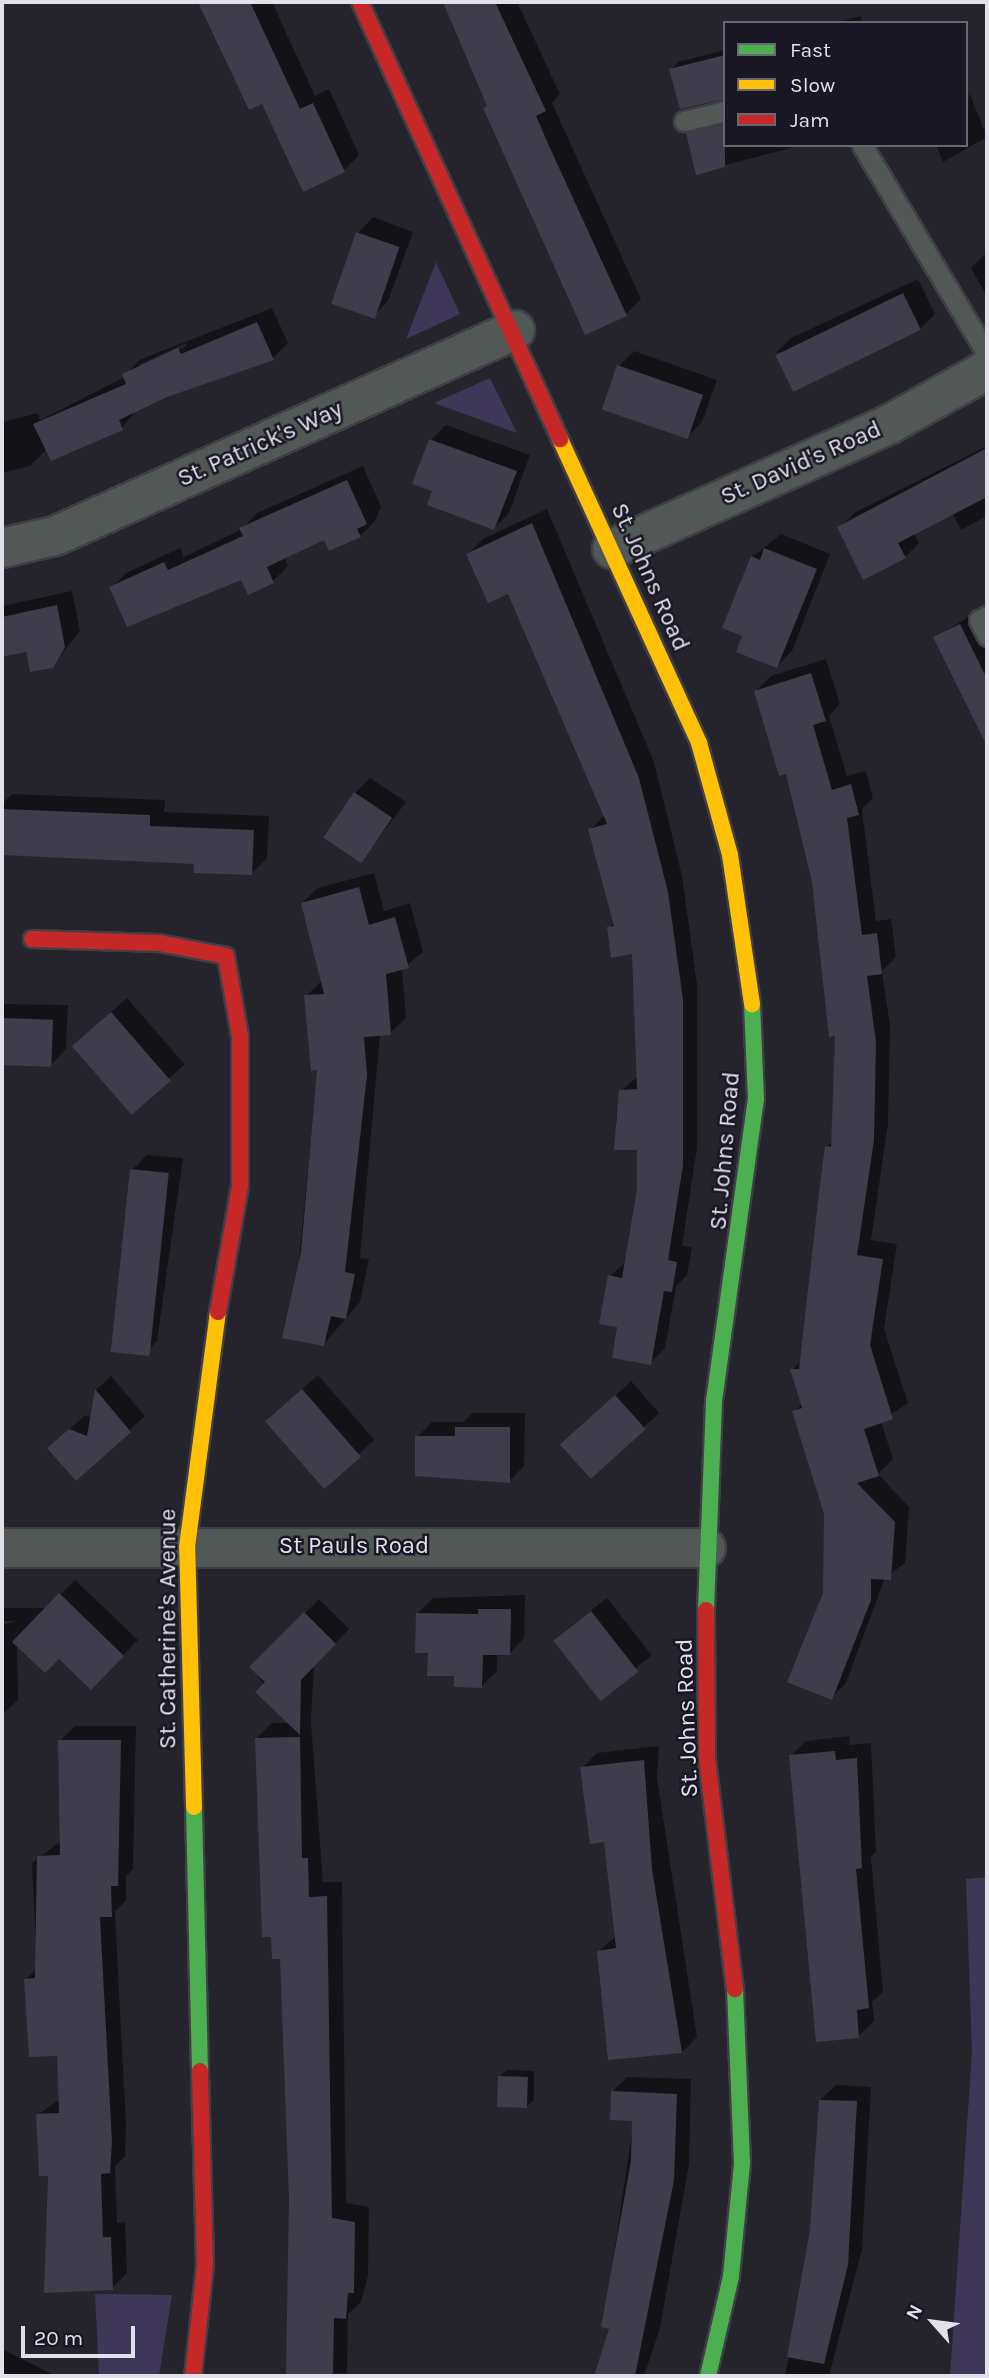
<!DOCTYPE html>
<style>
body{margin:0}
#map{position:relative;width:989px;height:2378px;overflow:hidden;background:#25242c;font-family:Karla,sans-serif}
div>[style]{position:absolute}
.green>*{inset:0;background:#3e3758}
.shadow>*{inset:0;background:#0007;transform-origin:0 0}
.building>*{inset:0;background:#3f3c4b;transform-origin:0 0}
.roads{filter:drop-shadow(2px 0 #403f46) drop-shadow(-2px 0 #403f46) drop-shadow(0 2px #403f46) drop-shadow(0 -2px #403f46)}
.lane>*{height:19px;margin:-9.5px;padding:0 9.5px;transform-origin:9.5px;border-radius:9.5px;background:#515856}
.street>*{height:38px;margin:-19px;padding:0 19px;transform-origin:19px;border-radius:19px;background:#515856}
.fast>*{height:16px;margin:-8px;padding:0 8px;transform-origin:8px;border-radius:8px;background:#4caf50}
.slow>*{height:16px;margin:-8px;padding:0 8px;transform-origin:8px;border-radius:8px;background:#ffc107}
.jam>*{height:16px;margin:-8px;padding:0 8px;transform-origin:8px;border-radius:8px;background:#c62828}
span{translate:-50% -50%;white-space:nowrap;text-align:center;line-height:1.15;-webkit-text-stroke:5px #1a1725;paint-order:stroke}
.street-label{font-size:24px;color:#e2e0eb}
.frame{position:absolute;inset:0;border:4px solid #e2e0eb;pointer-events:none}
.legend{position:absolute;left:723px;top:21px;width:245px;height:126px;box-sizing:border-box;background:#1a1725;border:2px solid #6a6774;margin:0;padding:9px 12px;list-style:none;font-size:21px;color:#e2e0eb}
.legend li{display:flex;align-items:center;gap:14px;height:35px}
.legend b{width:35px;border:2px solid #6a6774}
.north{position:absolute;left:898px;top:2287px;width:70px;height:70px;-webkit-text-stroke:5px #1a1725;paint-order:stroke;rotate:298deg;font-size:19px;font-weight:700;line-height:28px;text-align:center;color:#e2e0eb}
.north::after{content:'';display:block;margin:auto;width:24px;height:32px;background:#e2e0eb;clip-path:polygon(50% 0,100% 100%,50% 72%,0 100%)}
.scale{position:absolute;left:21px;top:2326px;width:114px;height:32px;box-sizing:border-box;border:4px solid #e2e0eb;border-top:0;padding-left:9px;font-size:21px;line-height:24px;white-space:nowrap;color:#e2e0eb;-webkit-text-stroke:5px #1a1725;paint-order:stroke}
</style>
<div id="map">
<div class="green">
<div style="clip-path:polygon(436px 262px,460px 314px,406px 339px)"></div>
<div style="clip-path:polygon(490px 378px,517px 433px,434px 403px)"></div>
<div style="clip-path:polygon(987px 1877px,987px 2376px,950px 2376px,972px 2052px,966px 1879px)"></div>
<div style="clip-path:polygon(95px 2294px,172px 2295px,159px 2376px,99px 2376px)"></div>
</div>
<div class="shadow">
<div style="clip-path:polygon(200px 2px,272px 2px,315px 96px,329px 89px,359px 155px,344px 170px,263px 102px,250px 108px)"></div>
<div style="clip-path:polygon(444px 2px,517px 2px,560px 94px,552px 103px,641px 299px,626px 314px,586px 333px)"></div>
<div style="clip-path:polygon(861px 16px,862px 23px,833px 23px)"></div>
<div style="clip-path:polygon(725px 50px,725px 98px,671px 70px,678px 62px)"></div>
<div style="clip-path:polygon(969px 92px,987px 137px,943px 162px,936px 145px,966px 145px)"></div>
<div style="clip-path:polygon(725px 119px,725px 145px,803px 145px,698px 172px,688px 134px)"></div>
<div style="clip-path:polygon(373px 217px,413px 232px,388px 301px,373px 316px,358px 233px)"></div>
<div style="clip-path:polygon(987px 252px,987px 297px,971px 268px)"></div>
<div style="clip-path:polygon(918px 279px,935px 314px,920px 329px,776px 353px,791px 338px)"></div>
<div style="clip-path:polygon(evenodd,272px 308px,288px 343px,273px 358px,166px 396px,136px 410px,122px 428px,51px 459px,47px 449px,30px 466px,2px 473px,2px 422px,38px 413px,40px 420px,125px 377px,139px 360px,272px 308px,186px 343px,187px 346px,140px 368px,140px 364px,186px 343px)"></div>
<div style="clip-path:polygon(634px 351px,717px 380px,702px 422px,687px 437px,619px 366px)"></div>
<div style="clip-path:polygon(446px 425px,530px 455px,509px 513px,494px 528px,431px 440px)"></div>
<div style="clip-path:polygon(987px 446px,987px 516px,961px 530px,953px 514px,914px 533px,919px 543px,905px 557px,840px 527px,854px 513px)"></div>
<div style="clip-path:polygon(363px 466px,381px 507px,375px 521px,360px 536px,325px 538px,284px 557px,288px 566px,273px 581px,241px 578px,111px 588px,126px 573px,180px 548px,184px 557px,242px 529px,257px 513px)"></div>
<div style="clip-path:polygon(547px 509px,654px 762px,682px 876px,697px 984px,697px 1148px,682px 1246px,692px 1247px,687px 1275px,676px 1286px,665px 1348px,650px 1363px,619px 1326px,610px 1276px,627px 1261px,639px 1189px,639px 1148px,616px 1148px,616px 1120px,621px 1091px,639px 1075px,634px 952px,609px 928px,615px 922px,590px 830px,605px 815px,509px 592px,468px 554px,483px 539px)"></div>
<div style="clip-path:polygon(781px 534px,830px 554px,792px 651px,777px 666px,744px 636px,752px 557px)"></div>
<div style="clip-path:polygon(72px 591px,80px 631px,52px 666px,27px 650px,2px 655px,2px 606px)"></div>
<div style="clip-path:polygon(968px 617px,975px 632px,987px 636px,987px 742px,935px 638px)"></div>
<div style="clip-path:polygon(826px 659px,840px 704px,829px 716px,847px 776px,866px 771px,873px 798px,862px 809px,876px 921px,891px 919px,896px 957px,882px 971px,890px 1026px,888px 1124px,871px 1240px,897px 1244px,884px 1329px,908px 1403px,881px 1421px,893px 1459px,878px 1474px,909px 1507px,905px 1563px,885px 1578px,846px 1683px,831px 1698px,826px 1514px,794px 1412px,803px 1403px,792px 1370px,801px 1361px,827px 1147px,833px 1140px,836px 1034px,814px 882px,787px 771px,756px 691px,771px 676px)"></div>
<div style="clip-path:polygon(370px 778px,406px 802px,361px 861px,355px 793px)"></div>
<div style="clip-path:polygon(12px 794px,165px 800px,164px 812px,269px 816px,267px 858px,252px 873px,196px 862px,2px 853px,2px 804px)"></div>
<div style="clip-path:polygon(374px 873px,384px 911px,410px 903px,423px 952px,402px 969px,406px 1018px,390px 1033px,380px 1034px,360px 1258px,369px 1259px,360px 1302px,323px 1345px,297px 1280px,318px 1068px,306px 996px,322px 981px,302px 903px,318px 888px)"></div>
<div style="left:127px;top:998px;width:88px;height:72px;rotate:49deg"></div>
<div style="clip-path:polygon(2px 1004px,68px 1005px,66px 1049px,51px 1065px,2px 1063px)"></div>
<div style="clip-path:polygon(147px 1155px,183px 1158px,157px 1341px,142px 1356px,132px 1170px)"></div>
<div style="left:318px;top:1375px;width:86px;height:68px;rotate:49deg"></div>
<div style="clip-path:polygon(111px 1376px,145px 1416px,76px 1478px,65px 1433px,85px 1415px,92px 1418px,96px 1390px)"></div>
<div style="clip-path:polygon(631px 1381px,659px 1413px,644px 1427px,578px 1430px)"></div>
<div style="clip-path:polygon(472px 1413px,525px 1413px,524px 1466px,509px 1481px,417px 1437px,432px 1422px,463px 1422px)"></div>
<div style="clip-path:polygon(75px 1580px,138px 1640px,91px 1687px,59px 1656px,17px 1644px,18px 1700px,2px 1715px,2px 1625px,16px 1621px,2px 1621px,2px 1608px,47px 1608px)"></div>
<div style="clip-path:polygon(525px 1595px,524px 1638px,509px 1654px,497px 1653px,497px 1671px,482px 1686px,429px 1652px,418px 1613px,433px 1598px)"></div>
<div style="left:607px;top:1598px;width:73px;height:67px;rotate:52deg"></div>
<div style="clip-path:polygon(319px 1599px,349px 1629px,314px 1665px,311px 1722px,323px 1882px,342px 1882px,346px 2203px,369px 2207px,368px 2276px,361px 2302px,348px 2314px,347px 2373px,287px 2376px,291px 2198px,282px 1957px,257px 1738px,272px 1723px,290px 1723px,252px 1667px)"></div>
<div style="clip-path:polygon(75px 1726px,136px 1726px,133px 1869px,126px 1876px,126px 1900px,115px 1912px,126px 2126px,125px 2156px,115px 2166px,117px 2223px,125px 2222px,127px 2273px,112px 2288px,50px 2174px,38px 2115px,60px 2099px,59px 2054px,26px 1979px,37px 1969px,32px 1863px,61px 1841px,60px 1741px)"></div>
<div style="clip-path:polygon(849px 1736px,850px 1745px,871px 1743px,876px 1851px,871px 1857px,883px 1992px,872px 2002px,874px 2021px,859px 2036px,791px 1756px,806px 1741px)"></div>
<div style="clip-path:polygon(659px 1746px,657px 1778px,697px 2037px,682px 2052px,599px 1951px,616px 1936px,605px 1840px,582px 1768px,597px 1753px)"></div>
<div style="clip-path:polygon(507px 2070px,534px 2071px,534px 2100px,526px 2107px,499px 2077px)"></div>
<div style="clip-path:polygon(627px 2077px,691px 2079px,689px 2164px,660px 2328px,644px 2376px,581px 2376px,596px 2374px,611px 2327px,603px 2326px,634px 2119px,612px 2092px)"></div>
<div style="clip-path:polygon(836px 2085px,871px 2087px,862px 2249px,829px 2376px,785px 2376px,812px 2230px,820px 2100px)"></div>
<div style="clip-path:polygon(2px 2349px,56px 2376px,2px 2376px)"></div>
</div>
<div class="building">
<div style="clip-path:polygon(198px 2px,250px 2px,300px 109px,313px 103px,345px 172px,303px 192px,262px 104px,249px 110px)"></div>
<div style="clip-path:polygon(443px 2px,495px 2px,546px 111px,536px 116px,550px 148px,627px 316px,585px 335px,483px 108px,487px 106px)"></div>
<div style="clip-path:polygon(725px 55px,725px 99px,680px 109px,669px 69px)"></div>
<div style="clip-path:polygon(725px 124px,725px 167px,696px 175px,686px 133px)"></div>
<div style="left:356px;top:232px;width:46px;height:76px;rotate:19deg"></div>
<div style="left:903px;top:293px;width:41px;height:142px;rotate:64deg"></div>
<div style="clip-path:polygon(257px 322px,274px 360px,167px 397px,119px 420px,123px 430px,51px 461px,33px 424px,126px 384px,122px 374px,178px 348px,181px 354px)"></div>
<div style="left:617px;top:365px;width:91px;height:47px;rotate:19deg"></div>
<div style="clip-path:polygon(429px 439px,517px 471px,494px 530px,427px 505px,432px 491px,412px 484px)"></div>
<div style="clip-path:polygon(987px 448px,987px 497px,898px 543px,906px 558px,863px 580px,837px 527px)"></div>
<div style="clip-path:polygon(347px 480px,367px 524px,357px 529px,361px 537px,329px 551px,324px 540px,267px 567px,274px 583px,248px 595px,241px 580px,127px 627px,109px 587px,164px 562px,168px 570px,243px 536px,239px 528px)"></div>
<div style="clip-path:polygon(532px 523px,639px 778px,668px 892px,683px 1000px,683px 1165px,668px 1260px,677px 1262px,672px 1292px,664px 1291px,651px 1365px,612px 1358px,617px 1327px,599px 1324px,608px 1275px,622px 1278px,637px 1189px,637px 1150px,614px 1150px,619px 1090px,637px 1089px,632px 954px,611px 958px,607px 927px,614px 926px,588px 829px,607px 824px,508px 594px,488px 603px,466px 554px)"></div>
<div style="clip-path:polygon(764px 548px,817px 569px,777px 668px,736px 652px,742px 636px,722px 628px,751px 556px,760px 560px)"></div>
<div style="clip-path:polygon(57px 605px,65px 647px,53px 668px,30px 672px,26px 652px,2px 657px,2px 617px)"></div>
<div style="clip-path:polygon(960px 624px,987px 679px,987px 746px,933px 637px)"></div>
<div style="clip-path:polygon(811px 673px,826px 721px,813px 725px,832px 790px,851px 784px,859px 815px,847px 818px,862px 935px,877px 933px,882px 974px,867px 976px,876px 1042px,874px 1140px,857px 1255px,883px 1259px,870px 1345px,893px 1419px,864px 1429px,879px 1476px,857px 1483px,895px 1522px,891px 1580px,871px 1579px,871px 1600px,832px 1700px,787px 1682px,823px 1593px,824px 1514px,792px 1411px,802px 1408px,790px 1369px,799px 1369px,820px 1184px,825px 1146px,831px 1147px,835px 1036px,829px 1037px,812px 882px,786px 774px,779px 776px,754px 691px)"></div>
<div style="left:354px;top:792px;width:46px;height:55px;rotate:34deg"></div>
<div style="clip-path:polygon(2px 809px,150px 815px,150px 826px,254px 830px,252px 875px,194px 873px,194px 864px,2px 855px)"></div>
<div style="clip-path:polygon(359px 887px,369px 925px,395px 917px,409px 968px,386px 974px,391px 1035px,364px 1037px,367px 1075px,345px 1272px,355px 1274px,346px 1319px,331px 1316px,324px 1346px,282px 1338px,301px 1252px,317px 1070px,311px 1071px,304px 995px,324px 994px,301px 903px)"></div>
<div style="left:111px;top:1012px;width:91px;height:52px;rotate:49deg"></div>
<div style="left:2px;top:1018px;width:51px;height:47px;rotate:2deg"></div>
<div style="left:130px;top:1169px;width:39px;height:184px;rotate:6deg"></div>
<div style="clip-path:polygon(95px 1389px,131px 1432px,76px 1481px,47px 1448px,69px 1429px,87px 1436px)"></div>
<div style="left:302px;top:1389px;width:90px;height:49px;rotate:49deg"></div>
<div style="left:615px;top:1395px;width:46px;height:74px;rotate:48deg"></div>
<div style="clip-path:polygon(455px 1427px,510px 1427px,510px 1483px,415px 1476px,415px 1436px,455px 1436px)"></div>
<div style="clip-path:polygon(59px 1593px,124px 1656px,91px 1690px,59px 1659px,45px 1673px,12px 1642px)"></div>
<div style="clip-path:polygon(478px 1609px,511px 1609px,510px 1655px,483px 1655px,482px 1688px,454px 1687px,454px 1676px,427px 1676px,428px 1653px,415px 1653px,416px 1613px,478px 1614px)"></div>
<div style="left:591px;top:1611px;width:77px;height:48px;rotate:52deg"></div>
<div style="clip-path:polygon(304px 1612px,336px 1644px,301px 1680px,300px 1735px,255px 1692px,265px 1682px,249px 1667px)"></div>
<div style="clip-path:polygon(300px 1737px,302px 1858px,308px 1858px,309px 1897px,327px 1896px,332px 2218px,355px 2222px,354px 2293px,348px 2293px,346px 2319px,334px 2318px,333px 2376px,286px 2376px,289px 2198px,280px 1959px,272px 1959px,271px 1937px,262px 1937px,255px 1738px)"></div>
<div style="clip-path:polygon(58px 1740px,121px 1740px,118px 1886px,111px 1886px,112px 1917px,100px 1917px,112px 2142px,110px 2173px,101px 2174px,103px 2237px,111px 2237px,113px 2290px,44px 2293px,48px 2176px,39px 2176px,36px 2114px,59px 2113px,57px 2056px,29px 2057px,24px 1979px,35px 1978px,37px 1856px,60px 1855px)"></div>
<div style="clip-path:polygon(835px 1751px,836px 1760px,857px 1758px,862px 1868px,856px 1869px,869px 2008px,857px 2010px,859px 2038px,816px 2042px,789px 1755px)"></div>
<div style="clip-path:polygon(644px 1760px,652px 1869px,682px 2053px,608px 2060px,597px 1951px,616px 1948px,604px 1842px,590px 1844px,580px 1767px)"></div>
<div style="left:498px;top:2076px;width:30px;height:31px;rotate:2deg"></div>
<div style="clip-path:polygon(611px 2091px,677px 2094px,674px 2180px,635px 2376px,594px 2376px,609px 2329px,601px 2327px,631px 2161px,632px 2121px,610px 2120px)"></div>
<div style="clip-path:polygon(819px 2100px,857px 2101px,848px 2265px,824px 2364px,787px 2357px,810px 2230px)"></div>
</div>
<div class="roads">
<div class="lane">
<div style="left:684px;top:121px;width:42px;rotate:-13.7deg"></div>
<div style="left:862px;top:145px;width:244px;rotate:59.1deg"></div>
<div style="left:987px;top:616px;width:9px;rotate:153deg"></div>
<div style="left:979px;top:620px;width:18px;rotate:63deg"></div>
</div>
<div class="street">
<div style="left:2px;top:548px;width:54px;rotate:-12.8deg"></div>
<div style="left:55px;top:536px;width:504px;rotate:-24.12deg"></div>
<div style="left:612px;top:549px;width:303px;rotate:-24.2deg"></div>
<div style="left:888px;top:425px;width:113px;rotate:-29.1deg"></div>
<div style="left:2px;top:1548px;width:704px"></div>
</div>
<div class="fast">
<div style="left:706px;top:1610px;width:209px;rotate:-87.8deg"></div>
<div style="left:714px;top:1401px;width:305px;rotate:-82.1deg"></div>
<div style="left:756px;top:1099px;width:95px;rotate:-92.4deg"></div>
<div style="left:194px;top:1807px;width:264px;rotate:88.7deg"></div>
<div style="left:708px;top:2376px;width:103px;rotate:-77deg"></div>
<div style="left:731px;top:2276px;width:114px;rotate:-84.4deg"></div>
<div style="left:742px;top:2163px;width:174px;rotate:-92.3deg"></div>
</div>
<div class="slow">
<div style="left:560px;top:439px;width:334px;rotate:65.4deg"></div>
<div style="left:699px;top:743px;width:116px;rotate:74.5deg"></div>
<div style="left:730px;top:855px;width:151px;rotate:81.6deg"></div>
<div style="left:194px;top:1807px;width:260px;rotate:-91.5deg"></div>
<div style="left:187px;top:1547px;width:237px;rotate:-82.5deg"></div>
</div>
<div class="jam">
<div style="left:360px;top:2px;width:481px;rotate:65.4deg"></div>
<div style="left:32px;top:939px;width:127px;rotate:1.8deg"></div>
<div style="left:159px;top:943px;width:68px;rotate:11deg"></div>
<div style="left:226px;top:956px;width:81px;rotate:80.1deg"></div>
<div style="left:240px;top:1036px;width:150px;rotate:90deg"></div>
<div style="left:240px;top:1186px;width:128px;rotate:99.9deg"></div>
<div style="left:706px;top:1610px;width:149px;rotate:89.6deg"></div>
<div style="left:707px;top:1759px;width:232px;rotate:83.1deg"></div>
<div style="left:193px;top:2376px;width:112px;rotate:-83.8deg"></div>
<div style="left:205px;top:2265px;width:194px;rotate:-91.5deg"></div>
</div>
</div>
<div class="street-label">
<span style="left:260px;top:444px;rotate:-24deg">St. Patrick's Way</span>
<span style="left:801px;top:463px;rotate:-24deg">St. David's Road</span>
<span style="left:650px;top:577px;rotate:66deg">St. Johns Road</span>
<span style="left:725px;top:1151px;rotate:-85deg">St. Johns Road</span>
<span style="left:354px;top:1546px">St Pauls Road</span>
<span style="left:168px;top:1629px;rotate:-90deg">St. Catherine's Avenue</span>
<span style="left:687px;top:1718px;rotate:-92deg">St. Johns Road</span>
</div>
<div class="frame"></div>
<ul class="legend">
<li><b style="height:9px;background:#4caf50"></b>Fast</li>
<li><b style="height:9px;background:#ffc107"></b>Slow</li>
<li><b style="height:9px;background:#c62828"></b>Jam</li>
</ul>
<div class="north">N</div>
<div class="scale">20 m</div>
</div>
